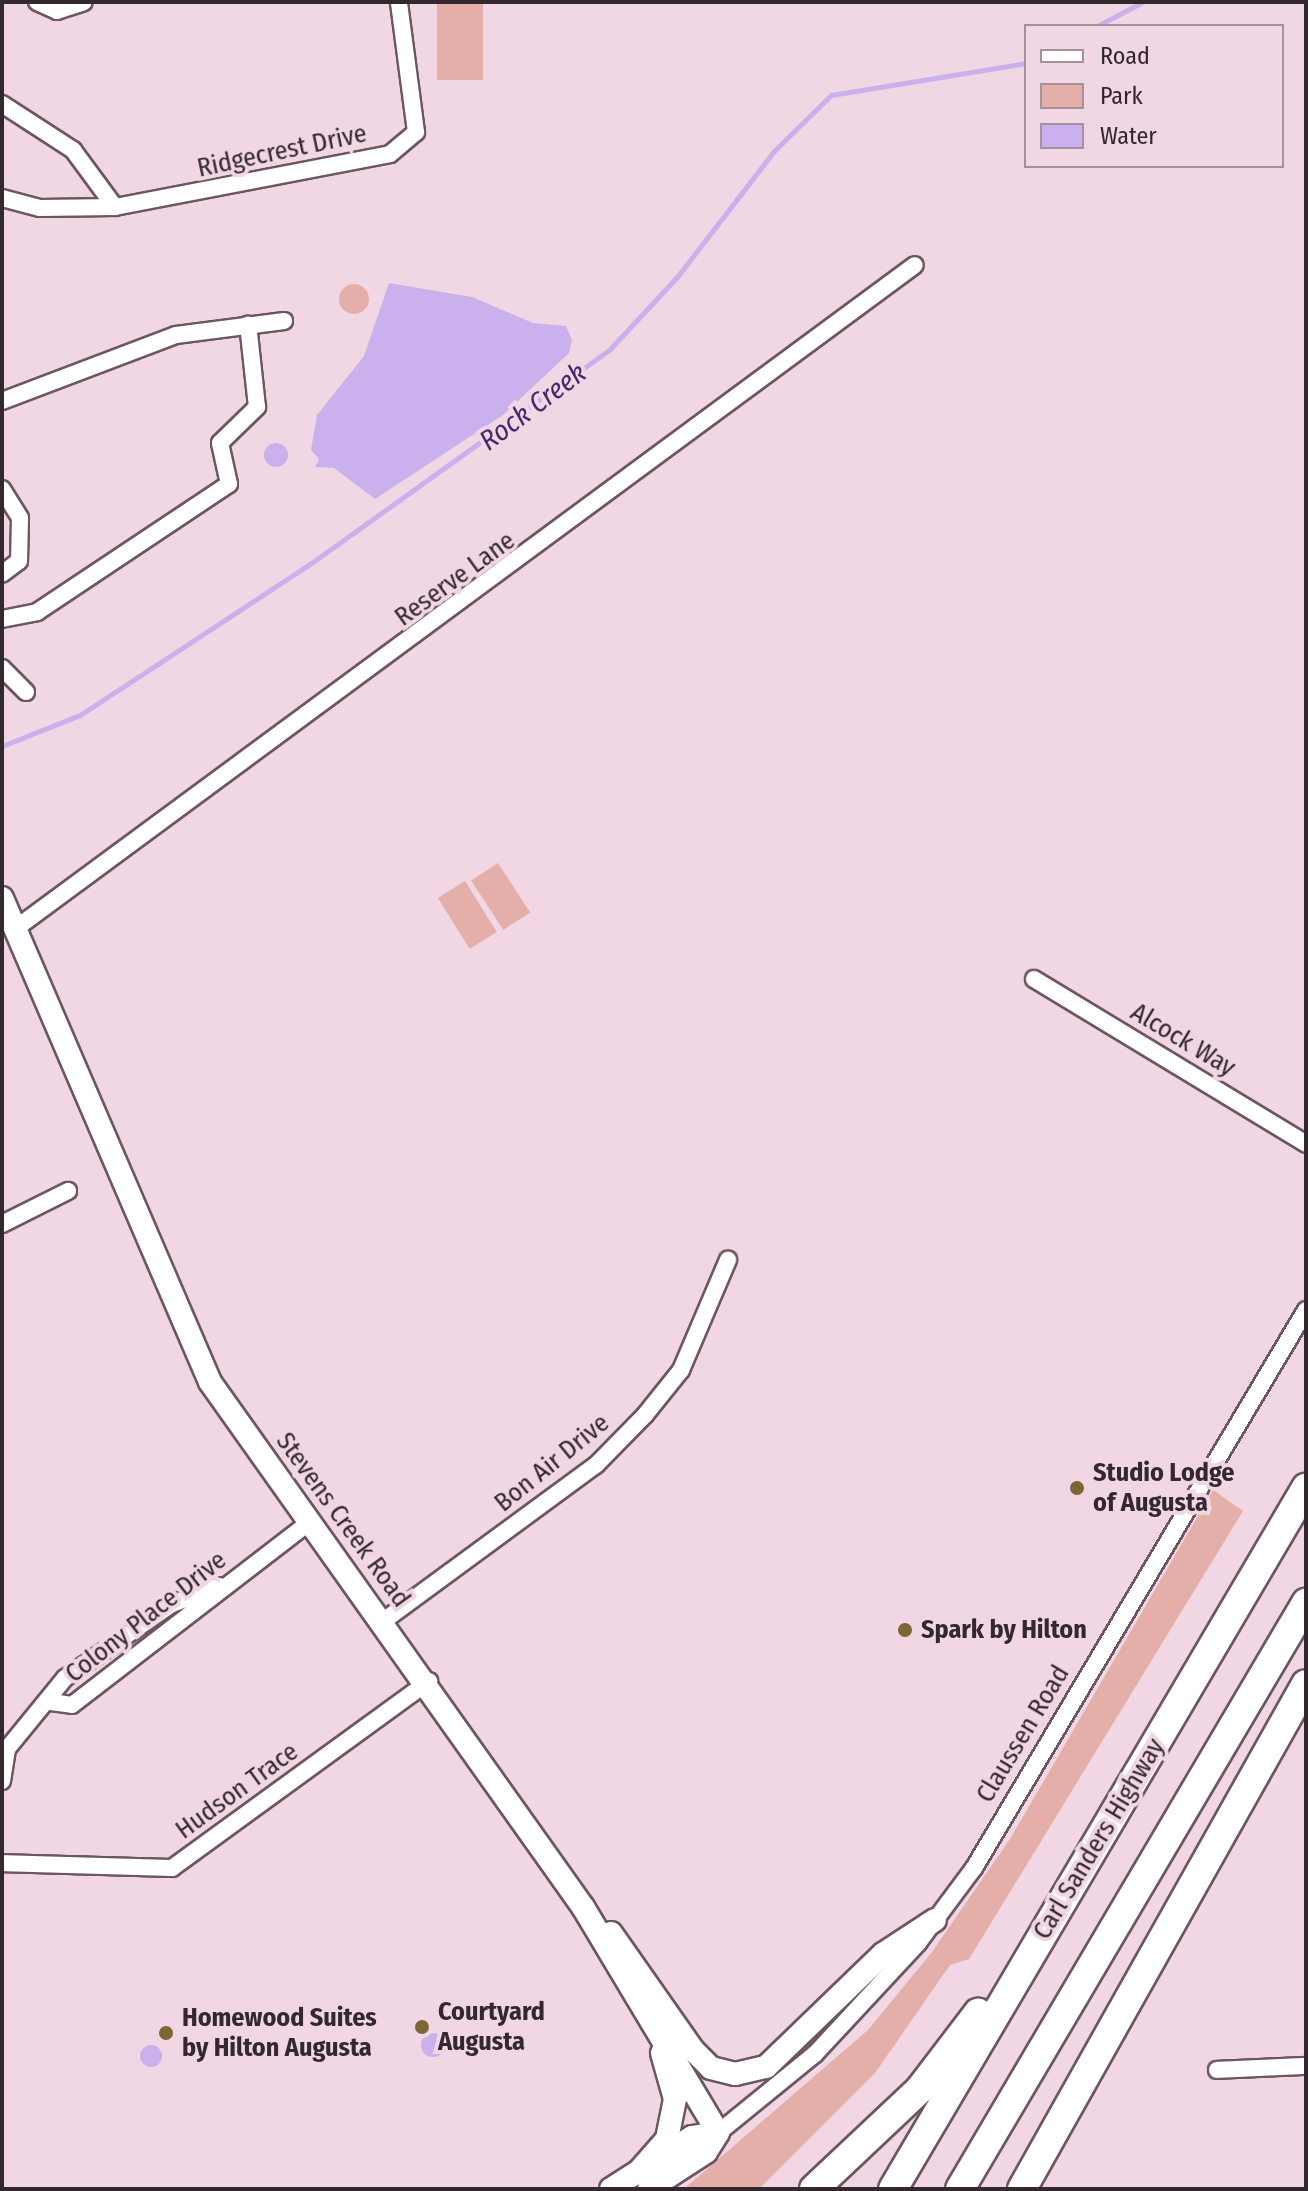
<!DOCTYPE html>
<style>
body{margin:0}
#map{position:relative;width:1308px;height:2191px;overflow:hidden;background:#f1d6e4;font-family:"Fira Sans Condensed",sans-serif}
div>[style]{position:absolute}
.green>*{inset:0;background:#e4afa9;transform-origin:0 0}
.round{border-radius:50%}
.water>*{inset:0;background:#cab1ed}
.stream>*{height:5px;margin:-2.5px;padding:0 2.5px;transform-origin:2.5px;border-radius:2.5px;background:#cab1ed}
.roads{filter:drop-shadow(2px 0 #6c5662) drop-shadow(-2px 0 #6c5662) drop-shadow(0 2px #6c5662) drop-shadow(0 -2px #6c5662)}
.street>*{height:16px;margin:-8px;padding:0 8px;transform-origin:8px;border-radius:8px;background:#fff}
.secondary>*{height:22px;margin:-11px;padding:0 11px;transform-origin:11px;border-radius:11px;background:#fff}
.highway>*{height:28px;margin:-14px;padding:0 14px;transform-origin:14px;border-radius:14px;background:#fff}
.dots>*{width:22px;height:22px;translate:-50% -50%;box-sizing:border-box;border:4px solid #f1d6e4;border-radius:50%}
span{translate:-50% -50%;white-space:nowrap;text-align:center;line-height:1.15;-webkit-text-stroke:8px #f1d6e4;paint-order:stroke}
.street-label{font-size:26px;color:#32282d}
.poi-label{font-size:26px;color:#32282d;font-weight:700}
.left{translate:0 -50%;text-align:left}
.water-label{font-size:28px;color:#49266c;font-style:italic}
.frame{position:absolute;inset:0;border:4px solid #32282d;pointer-events:none}
.legend{position:absolute;left:1024px;top:24px;width:260px;height:144px;box-sizing:border-box;background:#f1d6e4;border:2px solid #a5909b;margin:0;padding:10px 14px;list-style:none;font-size:24px;color:#32282d}
.legend li{display:flex;align-items:center;gap:16px;height:40px}
.legend b{width:40px;border:2px solid #a5909b}
</style>
<div id="map">
<div class="green">
<div style="left:437px;top:2px;width:46px;height:78px"></div>
<div class="round" style="left:339px;top:284px;width:30px;height:30px"></div>
<div style="left:498px;top:863px;width:59px;height:32px;rotate:57deg"></div>
<div style="left:465px;top:881px;width:60px;height:32px;rotate:58deg"></div>
<div style="clip-path:polygon(1213px 1490px,1243px 1511px,969px 1959px,950px 1965px,875px 2073px,759px 2189px,684px 2189px,868px 2030px,932px 1952px,1010px 1839px)"></div>
</div>
<div class="water">
<div style="clip-path:polygon(389px 283px,472px 297px,533px 323px,566px 326px,572px 340px,569px 353px,503px 415px,375px 499px,334px 468px,315px 467px,319px 459px,311px 450px,317px 415px,364px 356px)"></div>
<div class="round" style="left:264px;top:443px;width:24px;height:24px"></div>
<div class="round" style="left:421px;top:2033px;width:24px;height:24px"></div>
<div class="round" style="left:140px;top:2045px;width:22px;height:22px"></div>
</div>
<div class="stream">
<div style="left:1097px;top:26px;width:52px;rotate:-27.6deg"></div>
<div style="left:2px;top:746px;width:84px;rotate:-21.7deg"></div>
<div style="left:80px;top:715px;width:275px;rotate:-33.3deg"></div>
<div style="left:310px;top:564px;width:369px;rotate:-35.6deg"></div>
<div style="left:610px;top:349px;width:98px;rotate:-47.1deg"></div>
<div style="left:677px;top:277px;width:159px;rotate:-52.4deg"></div>
<div style="left:774px;top:151px;width:80px;rotate:-44.5deg"></div>
<div style="left:831px;top:95px;width:198px;rotate:-9.3deg"></div>
</div>
<div class="roads">
<div class="street">
<div style="left:37px;top:2px;width:22px;rotate:24deg"></div>
<div style="left:57px;top:11px;width:28px;rotate:-18deg"></div>
<div style="left:2px;top:104px;width:85px;rotate:32.9deg"></div>
<div style="left:73px;top:150px;width:71px;rotate:53.6deg"></div>
<div style="left:2px;top:198px;width:39px;rotate:15deg"></div>
<div style="left:40px;top:208px;width:75px;rotate:-0.8deg"></div>
<div style="left:115px;top:207px;width:280px;rotate:-10.9deg"></div>
<div style="left:390px;top:154px;width:34px;rotate:-40deg"></div>
<div style="left:416px;top:132px;width:131px;rotate:-97.5deg"></div>
<div style="left:2px;top:401px;width:186px;rotate:-20.8deg"></div>
<div style="left:176px;top:335px;width:109px;rotate:-7.4deg"></div>
<div style="left:2px;top:489px;width:34px;rotate:58deg"></div>
<div style="left:20px;top:518px;width:43px;rotate:91.3deg"></div>
<div style="left:19px;top:561px;width:21px;rotate:143deg"></div>
<div style="left:2px;top:619px;width:36px;rotate:-11deg"></div>
<div style="left:37px;top:612px;width:231px;rotate:-33.7deg"></div>
<div style="left:229px;top:484px;width:42px;rotate:-102.4deg"></div>
<div style="left:220px;top:443px;width:52px;rotate:-44.2deg"></div>
<div style="left:257px;top:407px;width:83px;rotate:-96.2deg"></div>
<div style="left:2px;top:668px;width:34px;rotate:45deg"></div>
<div style="left:19px;top:926px;width:1113px;rotate:-36.42deg"></div>
<div style="left:1034px;top:979px;width:318px;rotate:31.2deg"></div>
<div style="left:2px;top:1224px;width:74px;rotate:-26.6deg"></div>
<div style="left:382px;top:1622px;width:265px;rotate:-36.3deg"></div>
<div style="left:596px;top:1465px;width:70px;rotate:-45.6deg"></div>
<div style="left:645px;top:1415px;width:58px;rotate:-51.3deg"></div>
<div style="left:681px;top:1370px;width:120px;rotate:-66.9deg"></div>
<div style="left:51px;top:1702px;width:21px;rotate:8deg"></div>
<div style="left:72px;top:1705px;width:295px;rotate:-37.6deg"></div>
<div style="left:2px;top:1781px;width:32px;rotate:-81deg"></div>
<div style="left:7px;top:1749px;width:92px;rotate:-50.8deg"></div>
<div style="left:65px;top:1678px;width:130px;rotate:-34.7deg"></div>
<div style="left:172px;top:1604px;width:51px;rotate:-20.6deg"></div>
<div style="left:2px;top:1863px;width:170px;rotate:1.7deg"></div>
<div style="left:172px;top:1868px;width:318px;rotate:-36deg"></div>
<div style="left:1217px;top:2070px;width:89px;rotate:-2.6deg"></div>
<div style="left:718px;top:2133px;width:125px;rotate:-39.2deg"></div>
<div style="left:815px;top:2054px;width:151px;rotate:-47.1deg"></div>
<div style="left:918px;top:1943px;width:94px;rotate:-53.3deg"></div>
<div style="left:974px;top:1868px;width:649px;rotate:-59.25deg"></div>
</div>
<div class="secondary">
<div style="left:2px;top:898px;width:527px;rotate:66.74deg"></div>
<div style="left:210px;top:1382px;width:644px;rotate:54.61deg"></div>
<div style="left:583px;top:1907px;width:263px;rotate:59.1deg"></div>
<div style="left:611px;top:1933px;width:143px;rotate:55deg"></div>
<div style="left:693px;top:2050px;width:25px;rotate:45deg"></div>
<div style="left:711px;top:2068px;width:25px;rotate:14deg"></div>
<div style="left:735px;top:2074px;width:32px;rotate:-13deg"></div>
<div style="left:766px;top:2067px;width:163px;rotate:-44deg"></div>
<div style="left:883px;top:1954px;width:62px;rotate:-33.2deg"></div>
<div style="left:639px;top:2171px;width:43px;rotate:-48.8deg"></div>
<div style="left:667px;top:2139px;width:41px;rotate:-78.7deg"></div>
<div style="left:675px;top:2099px;width:48px;rotate:-105.8deg"></div>
<div style="left:611px;top:2189px;width:96px;rotate:-32.7deg"></div>
<div style="left:692px;top:2137px;width:26px;rotate:-9deg"></div>
<div style="left:649px;top:2189px;width:68px;rotate:-33deg"></div>
<div style="left:706px;top:2152px;width:22px;rotate:-58deg"></div>
</div>
<div class="highway">
<div style="left:814px;top:2189px;width:146px;rotate:-43.3deg"></div>
<div style="left:920px;top:2089px;width:96px;rotate:-52.7deg"></div>
<div style="left:893px;top:2189px;width:814px;rotate:-59.5deg"></div>
<div style="left:960px;top:2189px;width:681px;rotate:-59.44deg"></div>
<div style="left:1022px;top:2189px;width:579px;rotate:-60.65deg"></div>
</div>
</div>
<div class="dots">
<div style="left:1077px;top:1488px;background:#7b6735"></div>
<div style="left:905px;top:1630px;background:#7b6735"></div>
<div style="left:422px;top:2027px;background:#7b6735"></div>
<div style="left:166px;top:2033px;background:#7b6735"></div>
</div>
<div class="street-label">
<span style="left:282px;top:151px;rotate:-12deg">Ridgecrest Drive</span>
<span style="left:455px;top:579px;rotate:-36deg">Reserve Lane</span>
<span style="left:1183px;top:1040px;rotate:31deg">Alcock Way</span>
<span style="left:552px;top:1463px;rotate:-39deg">Bon Air Drive</span>
<span style="left:343px;top:1520px;rotate:54deg">Stevens Creek Road</span>
<span style="left:146px;top:1617px;rotate:-38deg">Colony Place Drive</span>
<span style="left:1023px;top:1734px;rotate:-59deg">Claussen Road</span>
<span style="left:237px;top:1791px;rotate:-36deg">Hudson Trace</span>
<span style="left:1099px;top:1839px;rotate:-59deg">Carl Sanders Highway</span>
</div>
<div class="poi-label">
<span class="left" style="left:1093px;top:1488px">Studio Lodge<br>of Augusta</span>
<span class="left" style="left:921px;top:1630px">Spark by Hilton</span>
<span class="left" style="left:438px;top:2027px">Courtyard<br>Augusta</span>
<span class="left" style="left:182px;top:2033px">Homewood Suites<br>by Hilton Augusta</span>
</div>
<div class="water-label">
<span style="left:533px;top:407px;rotate:-37deg">Rock Creek</span>
</div>
<div class="frame"></div>
<ul class="legend">
<li><b style="height:10px;background:#fff"></b>Road</li>
<li><b style="height:22px;background:#e4afa9"></b>Park</li>
<li><b style="height:22px;background:#cab1ed"></b>Water</li>
</ul>
</div>
